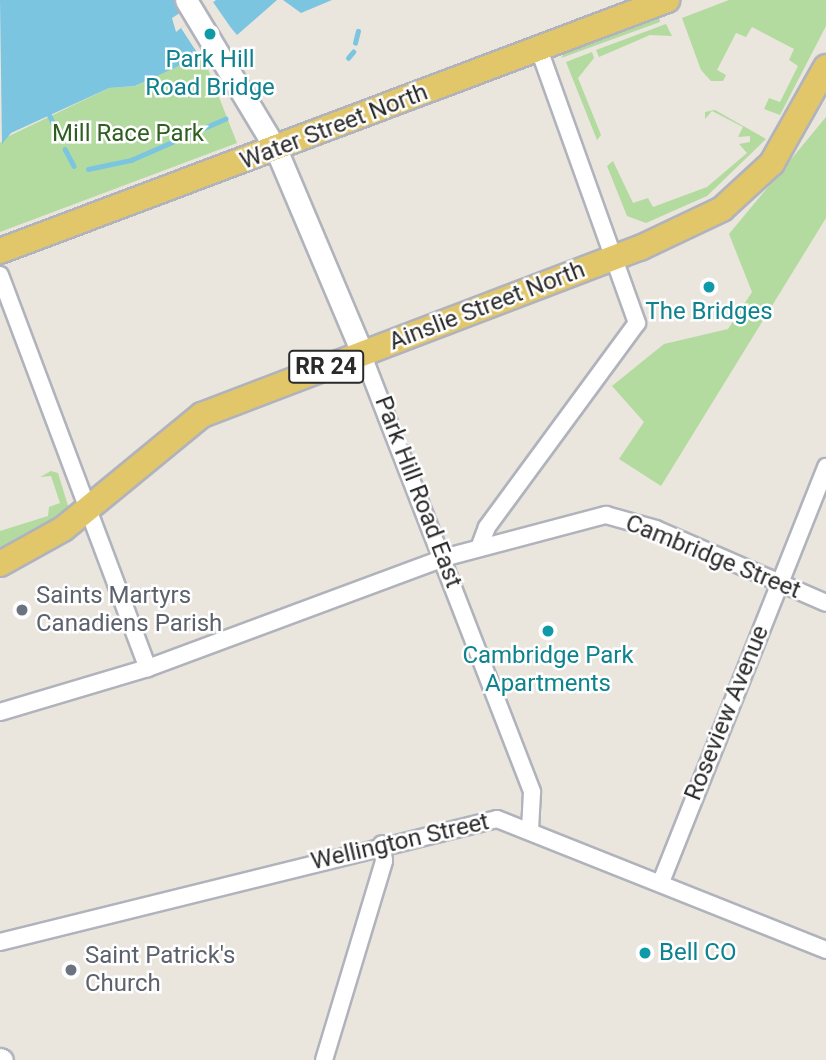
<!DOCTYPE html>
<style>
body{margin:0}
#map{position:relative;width:826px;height:1060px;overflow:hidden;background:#eae5dd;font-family:Roboto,sans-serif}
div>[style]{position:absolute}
.green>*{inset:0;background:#b3db9f}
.water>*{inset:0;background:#7bc5e1}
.pier>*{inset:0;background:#eae5dd}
.stream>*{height:4.5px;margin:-2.25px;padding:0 2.25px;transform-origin:2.25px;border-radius:2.25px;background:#7bc5e1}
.roads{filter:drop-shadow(2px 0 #b0b3bc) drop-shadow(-2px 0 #b0b3bc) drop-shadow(0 2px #b0b3bc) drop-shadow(0 -2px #b0b3bc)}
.street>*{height:16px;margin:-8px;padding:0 8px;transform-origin:8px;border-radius:8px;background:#fff}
.secondary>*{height:21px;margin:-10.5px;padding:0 10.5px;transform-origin:10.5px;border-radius:10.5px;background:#fff}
.primary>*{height:24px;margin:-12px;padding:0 12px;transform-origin:12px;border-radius:12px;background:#e2c76a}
.dots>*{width:19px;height:19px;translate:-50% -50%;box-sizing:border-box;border:4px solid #fff;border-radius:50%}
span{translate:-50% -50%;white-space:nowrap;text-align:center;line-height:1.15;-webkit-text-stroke:5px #fff;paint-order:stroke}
.shield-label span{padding:2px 5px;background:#fff;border:2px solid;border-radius:5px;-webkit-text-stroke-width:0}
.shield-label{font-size:23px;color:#2a2a2a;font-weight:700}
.culture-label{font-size:24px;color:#0d838f}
.left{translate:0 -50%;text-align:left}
.street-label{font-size:24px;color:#2a2a2a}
.park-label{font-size:24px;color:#2e5f21}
.worship-label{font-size:24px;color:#5b616d}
</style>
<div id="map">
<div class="green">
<div style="clip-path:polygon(729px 0,826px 0,826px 26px,780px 115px,764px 109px,769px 98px,780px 102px,798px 66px,789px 60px,794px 49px,752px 27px,746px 37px,736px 33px,717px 70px,726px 75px,723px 81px,711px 81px,701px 70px,682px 18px)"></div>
<div style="clip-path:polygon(659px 15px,660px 22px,561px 58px,567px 50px)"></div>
<div style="clip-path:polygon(666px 24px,672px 36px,650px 35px,599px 57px,596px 50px)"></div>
<div style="clip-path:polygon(592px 52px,594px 58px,578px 78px,601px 135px,597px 140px,566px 62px)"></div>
<div style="clip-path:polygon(193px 56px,206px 64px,237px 143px,0 232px,0 143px,7px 137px,109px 88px,136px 86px)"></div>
<div style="clip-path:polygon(715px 110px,766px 139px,707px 196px,646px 223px,627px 216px,607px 166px,613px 161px,633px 203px,648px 198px,653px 207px,707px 187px,747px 153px,739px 144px,750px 142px,750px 136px,738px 137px,743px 127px,712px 111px,705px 119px,705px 112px)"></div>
<div style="clip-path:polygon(826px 117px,826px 218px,661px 486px,619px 459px,644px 422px,612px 386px,664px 344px,728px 329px,752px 292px,729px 234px)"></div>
<div style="clip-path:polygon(51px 471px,58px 473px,69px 509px,31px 539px,0 548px,0 531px,48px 516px,49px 507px,60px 503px,51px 476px,40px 477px)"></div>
</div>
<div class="water">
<div style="clip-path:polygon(0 0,200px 0,172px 18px,176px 32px,216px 0,277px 0,237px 35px,231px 28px,185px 63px,135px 86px,109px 88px,11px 133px,2px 144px)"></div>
<div style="clip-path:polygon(283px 0,332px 0,301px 13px)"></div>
</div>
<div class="pier">
<div style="clip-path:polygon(213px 2px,238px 38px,231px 32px,198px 54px,181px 28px)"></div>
</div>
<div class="stream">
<div style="left:355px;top:43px;width:12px;rotate:-76deg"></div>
<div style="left:348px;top:58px;width:8px;rotate:-50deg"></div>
<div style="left:49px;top:114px;width:17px;rotate:65deg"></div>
<div style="left:58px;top:132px;width:7px;rotate:63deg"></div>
<div style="left:65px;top:149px;width:19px;rotate:62deg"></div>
<div style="left:88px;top:169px;width:44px;rotate:-11.8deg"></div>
<div style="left:131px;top:160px;width:103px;rotate:-23.6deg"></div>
</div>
<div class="roads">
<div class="street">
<div style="left:0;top:275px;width:420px;rotate:69.4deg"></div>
<div style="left:362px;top:353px;width:471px;rotate:68.8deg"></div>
<div style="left:532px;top:792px;width:36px;rotate:93deg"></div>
<div style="left:479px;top:548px;width:22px;rotate:-69deg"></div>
<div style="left:487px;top:527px;width:253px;rotate:-53.7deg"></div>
<div style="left:637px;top:323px;width:291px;rotate:-109.7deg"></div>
<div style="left:0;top:712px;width:154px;rotate:-16.6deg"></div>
<div style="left:148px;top:668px;width:315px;rotate:-20.4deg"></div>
<div style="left:443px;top:558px;width:169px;rotate:-14.8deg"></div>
<div style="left:606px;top:515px;width:52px;rotate:15.6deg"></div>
<div style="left:656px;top:529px;width:185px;rotate:23.5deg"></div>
<div style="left:661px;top:882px;width:447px;rotate:-68.3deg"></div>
<div style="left:0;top:942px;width:512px;rotate:-13.9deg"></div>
<div style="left:497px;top:819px;width:354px;rotate:21.7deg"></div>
<div style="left:324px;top:1060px;width:208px;rotate:-73.2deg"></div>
<div style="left:384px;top:861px;width:17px;rotate:-97deg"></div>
</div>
<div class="secondary">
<div style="left:186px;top:0;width:174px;rotate:58.9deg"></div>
<div style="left:276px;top:149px;width:221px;rotate:67.1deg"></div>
<div style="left:0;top:1059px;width:2px;rotate:27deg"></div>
</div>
<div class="primary">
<div style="left:0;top:251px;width:713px;rotate:-20.62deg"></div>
<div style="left:0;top:564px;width:72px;rotate:-29.1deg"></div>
<div style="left:63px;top:529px;width:180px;rotate:-39.4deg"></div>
<div style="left:202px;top:415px;width:469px;rotate:-20.9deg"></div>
<div style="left:640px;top:248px;width:91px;rotate:-25.4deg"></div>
<div style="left:722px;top:209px;width:68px;rotate:-42.6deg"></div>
<div style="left:772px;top:163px;width:110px;rotate:-60.6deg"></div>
</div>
</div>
<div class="dots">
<div style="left:210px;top:34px;background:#0f9aa8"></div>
<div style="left:709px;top:287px;background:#0f9aa8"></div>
<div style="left:22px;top:610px;background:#6b7280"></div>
<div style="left:548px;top:631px;background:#0f9aa8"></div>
<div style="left:645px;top:953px;background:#0f9aa8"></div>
<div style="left:71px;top:970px;background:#6b7280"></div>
</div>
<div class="shield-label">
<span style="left:326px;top:367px">RR 24</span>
</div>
<div class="culture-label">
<span style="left:210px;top:74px">Park Hill<br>Road Bridge</span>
<span style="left:709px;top:312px">The Bridges</span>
<span style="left:548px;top:670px">Cambridge Park<br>Apartments</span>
<span class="left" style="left:659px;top:953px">Bell CO</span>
</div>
<div class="street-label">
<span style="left:334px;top:127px;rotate:-21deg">Water Street North</span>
<span style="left:487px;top:306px;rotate:-21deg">Ainslie Street North</span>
<span style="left:418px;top:492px;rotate:69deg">Park Hill Road East</span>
<span style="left:713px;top:557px;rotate:22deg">Cambridge Street</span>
<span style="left:727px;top:713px;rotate:-68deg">Roseview Avenue</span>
<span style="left:400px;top:842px;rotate:-13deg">Wellington Street</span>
</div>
<div class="park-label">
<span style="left:128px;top:134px">Mill Race Park</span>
</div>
<div class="worship-label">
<span class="left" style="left:36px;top:610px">Saints Martyrs<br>Canadiens Parish</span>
<span class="left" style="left:85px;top:970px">Saint Patrick's<br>Church</span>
</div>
</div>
